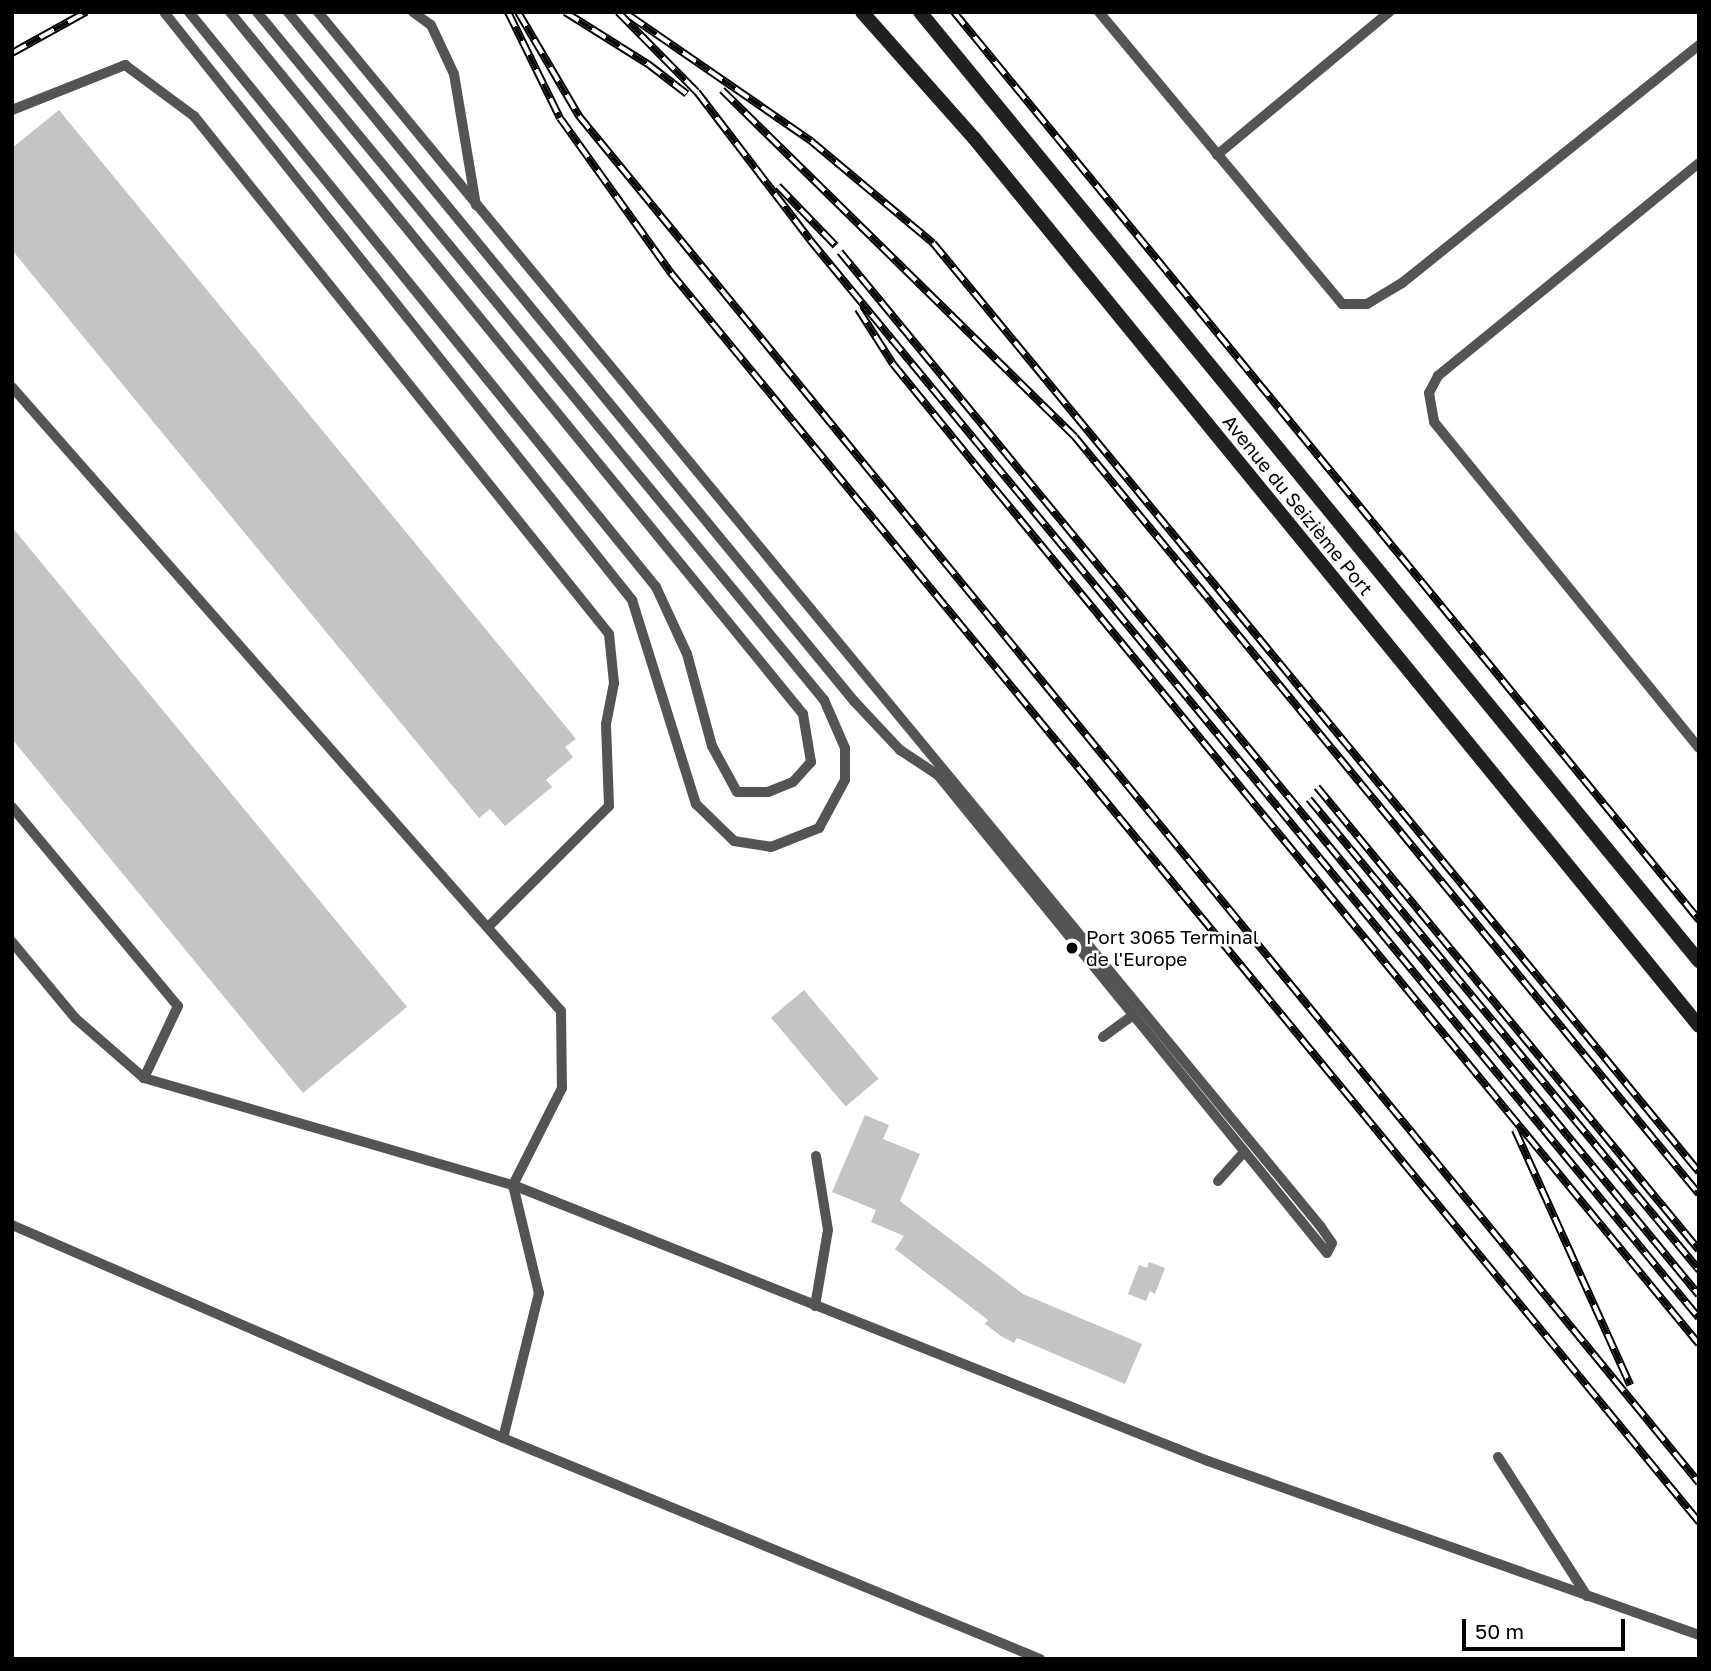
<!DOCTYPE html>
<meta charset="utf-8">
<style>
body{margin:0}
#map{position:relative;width:1711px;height:1671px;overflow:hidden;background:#fff;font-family:"Golos Text",sans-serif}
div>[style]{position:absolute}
.building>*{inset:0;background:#c4c4c4;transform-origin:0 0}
.service>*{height:10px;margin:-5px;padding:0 5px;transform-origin:5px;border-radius:5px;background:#545454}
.secondary>*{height:14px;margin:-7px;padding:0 7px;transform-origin:7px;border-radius:7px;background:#212121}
.rail>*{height:8px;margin-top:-4px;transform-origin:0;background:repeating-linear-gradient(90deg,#fff 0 16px,#000 0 32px);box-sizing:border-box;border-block:2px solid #000}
.dots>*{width:19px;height:19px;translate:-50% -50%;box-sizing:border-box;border:4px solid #fff;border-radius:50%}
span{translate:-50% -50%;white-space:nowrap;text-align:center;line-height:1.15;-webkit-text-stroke:5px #fff;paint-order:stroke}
.street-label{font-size:19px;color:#000}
.poi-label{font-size:19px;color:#000}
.left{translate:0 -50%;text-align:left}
.frame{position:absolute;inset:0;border:14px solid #000;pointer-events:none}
.scale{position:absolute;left:1462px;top:1619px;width:163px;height:32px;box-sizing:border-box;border:4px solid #000;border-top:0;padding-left:9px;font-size:21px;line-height:24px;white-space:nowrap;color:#000;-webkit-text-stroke:5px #fff;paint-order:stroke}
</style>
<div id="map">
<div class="building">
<div style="clip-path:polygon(59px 110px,576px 739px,565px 747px,573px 757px,546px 780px,552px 787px,505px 826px,490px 809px,479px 818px,12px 250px,12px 148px)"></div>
<div style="clip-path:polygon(12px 527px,407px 1007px,303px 1093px,12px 739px)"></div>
<div style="left:804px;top:990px;width:116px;height:43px;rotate:50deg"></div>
<div style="clip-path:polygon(865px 1115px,889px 1125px,883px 1139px,920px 1154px,900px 1201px,1023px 1294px,1142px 1344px,1125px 1384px,1017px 1338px,1014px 1343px,1001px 1336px,985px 1324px,988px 1320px,895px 1249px,904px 1236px,871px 1222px,876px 1210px,832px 1192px)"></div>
<div style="clip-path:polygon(1149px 1262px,1165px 1268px,1155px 1294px,1150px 1291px,1146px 1301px,1128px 1294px,1139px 1265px,1147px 1268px)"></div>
</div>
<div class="service">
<div style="left:164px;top:12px;width:752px;rotate:51.48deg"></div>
<div style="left:632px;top:600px;width:214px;rotate:72.6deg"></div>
<div style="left:696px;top:804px;width:53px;rotate:44.2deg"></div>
<div style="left:734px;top:841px;width:37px;rotate:9deg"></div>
<div style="left:771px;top:847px;width:52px;rotate:-21.6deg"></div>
<div style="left:819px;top:828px;width:55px;rotate:-61.6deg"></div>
<div style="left:845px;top:780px;width:32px;rotate:-90deg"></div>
<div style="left:845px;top:748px;width:52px;rotate:-113.6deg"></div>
<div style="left:824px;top:700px;width:892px;rotate:-129.49deg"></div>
<div style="left:189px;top:12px;width:741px;rotate:50.92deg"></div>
<div style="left:656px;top:587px;width:74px;rotate:65.2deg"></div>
<div style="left:687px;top:654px;width:95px;rotate:74.8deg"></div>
<div style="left:712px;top:746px;width:52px;rotate:61.5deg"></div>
<div style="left:737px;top:792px;width:31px"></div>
<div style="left:768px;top:792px;width:27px;rotate:-22deg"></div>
<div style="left:793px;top:782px;width:27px;rotate:-48deg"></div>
<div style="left:811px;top:762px;width:49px;rotate:-99.5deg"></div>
<div style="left:803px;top:714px;width:906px;rotate:-129.22deg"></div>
<div style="left:288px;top:12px;width:892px;rotate:50.6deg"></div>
<div style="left:854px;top:701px;width:67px;rotate:46.8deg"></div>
<div style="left:900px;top:750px;width:45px;rotate:33.3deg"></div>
<div style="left:938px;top:775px;width:616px;rotate:50.86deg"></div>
<div style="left:1327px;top:1253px;width:11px;rotate:-63deg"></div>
<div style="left:1332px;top:1243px;width:19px;rotate:-125deg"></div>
<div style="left:1321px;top:1227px;width:1576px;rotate:-129.54deg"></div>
<div style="left:413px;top:12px;width:22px;rotate:36deg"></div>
<div style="left:431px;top:25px;width:54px;rotate:64.9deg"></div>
<div style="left:454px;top:74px;width:133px;rotate:80.5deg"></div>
<div style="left:1099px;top:12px;width:380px;rotate:50.2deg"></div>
<div style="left:1342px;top:304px;width:25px"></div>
<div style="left:1367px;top:304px;width:41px;rotate:-31deg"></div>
<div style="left:1402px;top:283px;width:381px;rotate:-38.7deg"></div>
<div style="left:12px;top:110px;width:122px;rotate:-21.7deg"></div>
<div style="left:125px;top:65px;width:86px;rotate:36.5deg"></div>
<div style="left:194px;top:116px;width:664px;rotate:51.3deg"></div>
<div style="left:609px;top:634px;width:49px;rotate:84.2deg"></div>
<div style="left:614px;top:683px;width:42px;rotate:101deg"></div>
<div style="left:606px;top:724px;width:82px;rotate:87.9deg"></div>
<div style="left:609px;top:806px;width:171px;rotate:135deg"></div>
<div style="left:1217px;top:155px;width:224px;rotate:-39.7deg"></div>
<div style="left:1699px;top:163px;width:337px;rotate:140.8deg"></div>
<div style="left:1438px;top:376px;width:19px;rotate:118deg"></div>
<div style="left:1429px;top:393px;width:29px;rotate:80deg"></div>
<div style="left:1434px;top:422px;width:420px;rotate:50.9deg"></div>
<div style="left:12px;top:387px;width:831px;rotate:48.66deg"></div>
<div style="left:561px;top:1011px;width:77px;rotate:89.3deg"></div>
<div style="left:562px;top:1088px;width:109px;rotate:116.8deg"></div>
<div style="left:513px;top:1185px;width:111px;rotate:76.5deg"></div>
<div style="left:539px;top:1293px;width:149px;rotate:103.9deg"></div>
<div style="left:12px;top:807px;width:259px;rotate:50.2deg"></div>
<div style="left:178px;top:1006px;width:80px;rotate:115.3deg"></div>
<div style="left:12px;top:942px;width:99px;rotate:50.3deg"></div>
<div style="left:75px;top:1018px;width:91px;rotate:41deg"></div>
<div style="left:144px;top:1078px;width:384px;rotate:16.2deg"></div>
<div style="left:513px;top:1185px;width:748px;rotate:21.66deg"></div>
<div style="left:1208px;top:1461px;width:521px;rotate:19.51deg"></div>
<div style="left:1103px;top:1037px;width:37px;rotate:-36deg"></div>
<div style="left:1218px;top:1181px;width:39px;rotate:-48deg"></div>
<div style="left:12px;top:1225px;width:535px;rotate:23.45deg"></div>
<div style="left:503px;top:1438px;width:581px;rotate:22.37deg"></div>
<div style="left:815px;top:1306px;width:77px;rotate:-80.3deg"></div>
<div style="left:828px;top:1230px;width:75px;rotate:-99.2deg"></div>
<div style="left:1498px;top:1457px;width:165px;rotate:57.4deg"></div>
</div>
<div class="secondary">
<div style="left:862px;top:12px;width:169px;rotate:48.4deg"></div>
<div style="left:974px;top:138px;width:1146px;rotate:50.77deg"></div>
<div style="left:920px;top:12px;width:1228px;rotate:50.62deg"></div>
</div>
<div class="rail">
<div style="left:508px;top:12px;width:118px;rotate:63.9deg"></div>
<div style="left:560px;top:118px;width:191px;rotate:54.4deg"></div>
<div style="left:671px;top:273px;width:1618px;rotate:50.54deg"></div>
<div style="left:518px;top:12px;width:121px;rotate:59.6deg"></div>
<div style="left:579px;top:116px;width:1767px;rotate:50.67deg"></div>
<div style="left:565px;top:12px;width:98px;rotate:32.1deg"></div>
<div style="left:648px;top:64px;width:49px;rotate:37.6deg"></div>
<div style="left:618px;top:12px;width:112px;rotate:45.4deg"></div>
<div style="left:697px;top:92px;width:186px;rotate:52.6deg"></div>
<div style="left:810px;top:240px;width:1397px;rotate:50.49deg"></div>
<div style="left:954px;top:12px;width:1175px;rotate:50.63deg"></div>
<div style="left:630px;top:16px;width:220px;rotate:34.6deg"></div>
<div style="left:811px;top:141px;width:159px;rotate:39.9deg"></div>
<div style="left:933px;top:243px;width:1204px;rotate:50.49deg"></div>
<div style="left:12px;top:53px;width:85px;rotate:-29deg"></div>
<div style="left:722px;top:90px;width:495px;rotate:44.5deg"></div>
<div style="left:1075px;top:437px;width:981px;rotate:50.5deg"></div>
<div style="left:778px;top:186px;width:83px;rotate:46deg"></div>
<div style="left:840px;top:252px;width:1351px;rotate:50.53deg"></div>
<div style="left:858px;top:309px;width:65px;rotate:57.5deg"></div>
<div style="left:893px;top:364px;width:168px;rotate:50.8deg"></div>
<div style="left:999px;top:494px;width:1101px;rotate:50.53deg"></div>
<div style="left:1317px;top:787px;width:600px;rotate:50.48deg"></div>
<div style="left:1309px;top:799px;width:612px;rotate:50.37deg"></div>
<div style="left:1515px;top:1130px;width:280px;rotate:65.7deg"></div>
</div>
<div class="dots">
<div style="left:1072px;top:948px;background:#000"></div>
</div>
<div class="street-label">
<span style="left:1298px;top:505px;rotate:51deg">Avenue du Seizième Port</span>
</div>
<div class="poi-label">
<span class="left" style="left:1086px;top:948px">Port 3065 Terminal<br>de l'Europe</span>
</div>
<div class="frame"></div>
<div class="scale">50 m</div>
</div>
